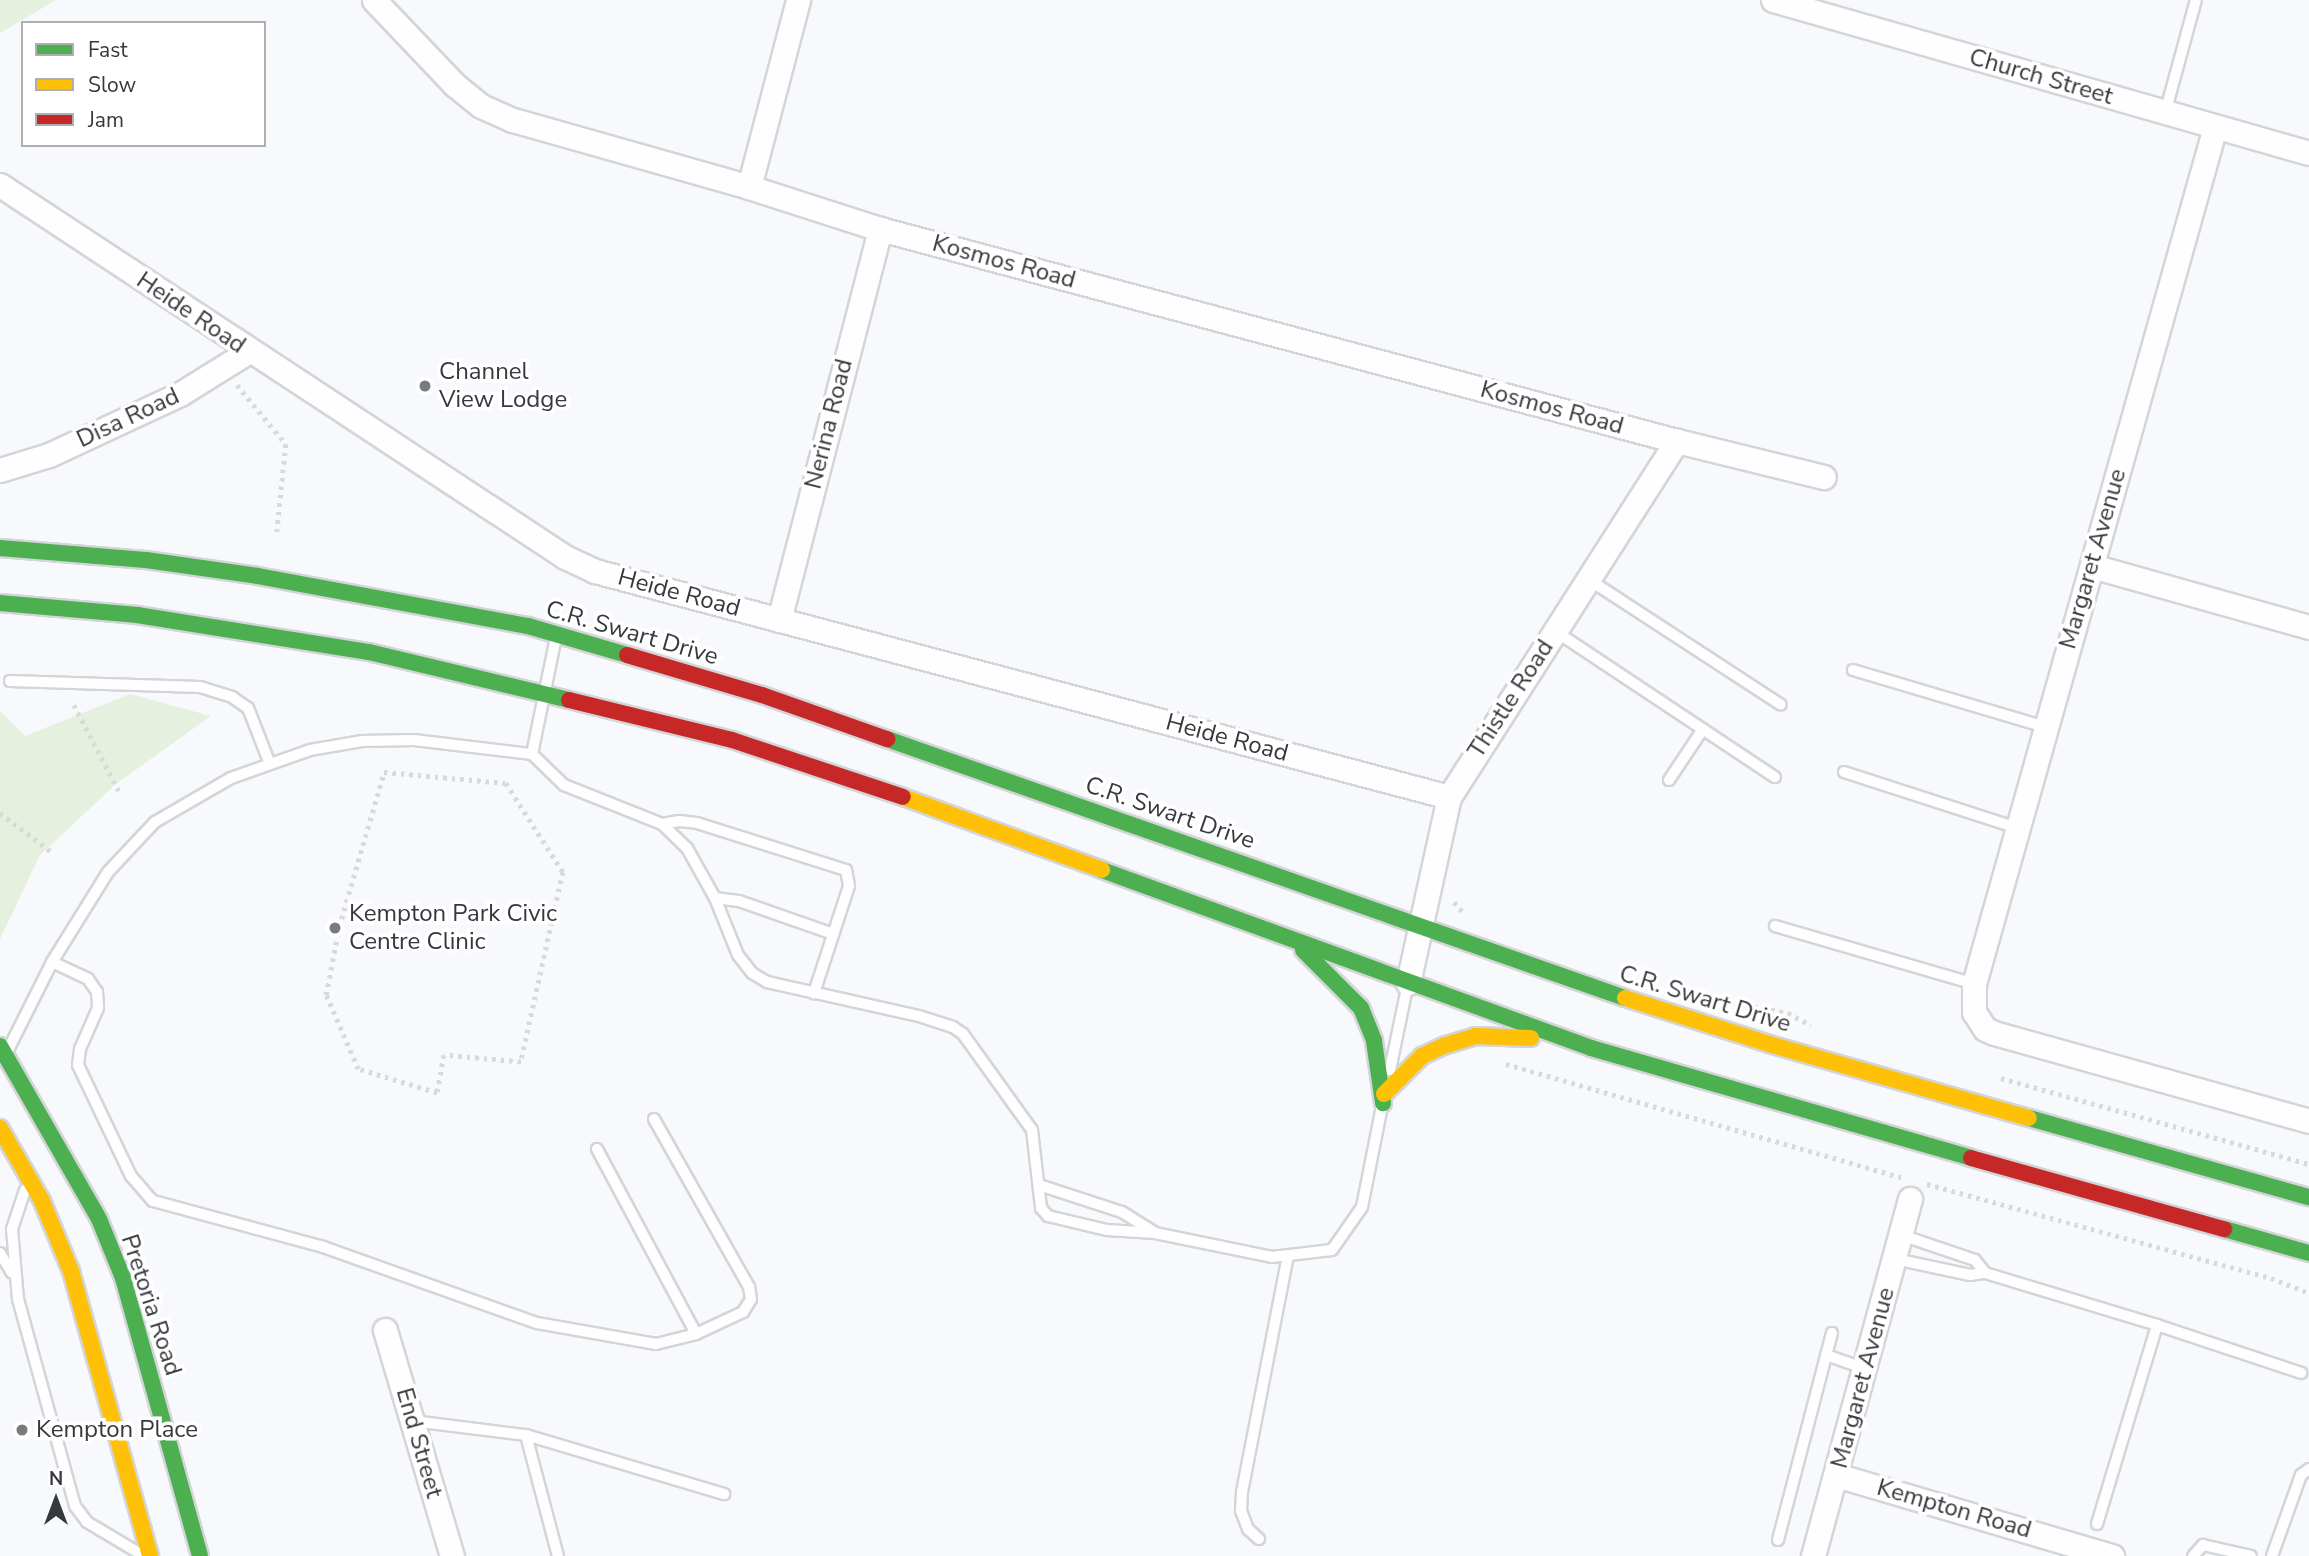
<!DOCTYPE html>
<style>
body{margin:0}
#map{position:relative;width:2309px;height:1556px;overflow:hidden;background:#f7f9fc;font-family:"Nunito Sans",sans-serif}
div>[style]{position:absolute}
.green>*{inset:0;background:#e5f0de}
.path>*{height:4.5px;margin-top:-2.25px;transform-origin:0;background:repeating-linear-gradient(90deg,#d8d9d9 0 3.5px,transparent 0 8.5px)}
.roads{filter:drop-shadow(2px 0 #d3d5d8) drop-shadow(-2px 0 #d3d5d8) drop-shadow(0 2px #d3d5d8) drop-shadow(0 -2px #d3d5d8)}
.lane>*{height:10px;margin:-5px;padding:0 5px;transform-origin:5px;border-radius:5px;background:#fefeff}
.street>*{height:23px;margin:-11.5px;padding:0 11.5px;transform-origin:11.5px;border-radius:11.5px;background:#fefeff}
.fast>*{height:16px;margin:-8px;padding:0 8px;transform-origin:8px;border-radius:8px;background:#4caf50}
.slow>*{height:16px;margin:-8px;padding:0 8px;transform-origin:8px;border-radius:8px;background:#ffc107}
.jam>*{height:16px;margin:-8px;padding:0 8px;transform-origin:8px;border-radius:8px;background:#c62828}
.dots>*{width:19px;height:19px;translate:-50% -50%;box-sizing:border-box;border:4px solid #fff;border-radius:50%}
span{translate:-50% -50%;white-space:nowrap;text-align:center;line-height:1.15;-webkit-text-stroke:7px #fff;paint-order:stroke}
.street-label{font-size:24px;color:#35383c}
.poi-label{font-size:24px;color:#35383c}
.left{translate:0 -50%;text-align:left}
.legend{position:absolute;left:21px;top:21px;width:245px;height:126px;box-sizing:border-box;background:#fff;border:2px solid #aeafb1;margin:0;padding:9px 12px;list-style:none;font-size:21px;color:#35383c}
.legend li{display:flex;align-items:center;gap:14px;height:35px}
.legend b{width:35px;border:2px solid #aeafb1}
.north{position:absolute;left:21px;top:1465px;width:70px;height:70px;-webkit-text-stroke:5px #fff;paint-order:stroke;rotate:0deg;font-size:19px;font-weight:700;line-height:28px;text-align:center;color:#35383c}
.north::after{content:'';display:block;margin:auto;width:24px;height:32px;background:#35383c;clip-path:polygon(50% 0,100% 100%,50% 72%,0 100%)}
</style>
<div id="map">
<div class="green">
<div style="clip-path:polygon(0 0,56px 0,0 33px)"></div>
<div style="clip-path:polygon(130px 694px,211px 716px,116px 784px,40px 855px,0 939px,0 711px,25px 736px)"></div>
</div>
<div class="path">
<div style="left:237px;top:385px;width:77px;rotate:50.3deg"></div>
<div style="left:286px;top:444px;width:89px;rotate:95.8deg"></div>
<div style="left:74px;top:705px;width:99px;rotate:62.4deg"></div>
<div style="left:384px;top:772px;width:122px;rotate:5.2deg"></div>
<div style="left:506px;top:783px;width:106px;rotate:57.4deg"></div>
<div style="left:563px;top:872px;width:195px;rotate:102.5deg"></div>
<div style="left:521px;top:1062px;width:77px;rotate:-174.8deg"></div>
<div style="left:444px;top:1055px;width:39px;rotate:100deg"></div>
<div style="left:437px;top:1093px;width:83px;rotate:-163.1deg"></div>
<div style="left:358px;top:1069px;width:81px;rotate:-113.4deg"></div>
<div style="left:326px;top:995px;width:69px;rotate:-79.2deg"></div>
<div style="left:339px;top:927px;width:161px;rotate:-73.8deg"></div>
<div style="left:0;top:813px;width:66px;rotate:37deg"></div>
<div style="left:1454px;top:902px;width:13px;rotate:48deg"></div>
<div style="left:1746px;top:1005px;width:43px;rotate:10.8deg"></div>
<div style="left:1788px;top:1013px;width:26px;rotate:28deg"></div>
<div style="left:1506px;top:1064px;width:411px;rotate:16deg"></div>
<div style="left:2001px;top:1078px;width:320px;rotate:15.6deg"></div>
<div style="left:1927px;top:1184px;width:357px;rotate:15.3deg"></div>
<div style="left:2271px;top:1278px;width:41px;rotate:21.5deg"></div>
</div>
<div class="roads">
<div class="lane">
<div style="left:2165px;top:113px;width:117px;rotate:-74.7deg"></div>
<div style="left:1588px;top:579px;width:230px;rotate:33.1deg"></div>
<div style="left:1555px;top:631px;width:264px;rotate:33.6deg"></div>
<div style="left:1853px;top:670px;width:201px;rotate:16.5deg"></div>
<div style="left:10px;top:681px;width:190px;rotate:1.8deg"></div>
<div style="left:200px;top:687px;width:34px;rotate:17deg"></div>
<div style="left:232px;top:697px;width:19px;rotate:35deg"></div>
<div style="left:248px;top:708px;width:60px;rotate:68.6deg"></div>
<div style="left:532px;top:754px;width:119px;rotate:-78.4deg"></div>
<div style="left:1844px;top:772px;width:182px;rotate:17.9deg"></div>
<div style="left:1669px;top:780px;width:61px;rotate:-56.3deg"></div>
<div style="left:662px;top:824px;width:17px;rotate:-10deg"></div>
<div style="left:679px;top:821px;width:18px;rotate:6deg"></div>
<div style="left:697px;top:823px;width:156px;rotate:17.5deg"></div>
<div style="left:846px;top:870px;width:16px;rotate:79deg"></div>
<div style="left:849px;top:886px;width:113px;rotate:108.1deg"></div>
<div style="left:715px;top:898px;width:24px;rotate:7deg"></div>
<div style="left:739px;top:901px;width:100px;rotate:19.3deg"></div>
<div style="left:1775px;top:926px;width:207px;rotate:16.2deg"></div>
<div style="left:52px;top:962px;width:40px;rotate:25deg"></div>
<div style="left:88px;top:979px;width:16px;rotate:55deg"></div>
<div style="left:97px;top:992px;width:16px;rotate:86deg"></div>
<div style="left:98px;top:1008px;width:45px;rotate:113.7deg"></div>
<div style="left:80px;top:1049px;width:16px;rotate:97deg"></div>
<div style="left:78px;top:1065px;width:123px;rotate:64.5deg"></div>
<div style="left:131px;top:1176px;width:33px;rotate:49deg"></div>
<div style="left:153px;top:1201px;width:176px;rotate:15.1deg"></div>
<div style="left:323px;top:1247px;width:227px;rotate:19.6deg"></div>
<div style="left:537px;top:1323px;width:121px;rotate:10deg"></div>
<div style="left:656px;top:1344px;width:41px;rotate:-14deg"></div>
<div style="left:696px;top:1334px;width:52px;rotate:-25.1deg"></div>
<div style="left:743px;top:1312px;width:15px;rotate:-58deg"></div>
<div style="left:751px;top:1299px;width:12px;rotate:-99deg"></div>
<div style="left:749px;top:1287px;width:193px;rotate:-119.5deg"></div>
<div style="left:9px;top:1048px;width:96px;rotate:-63.4deg"></div>
<div style="left:52px;top:962px;width:106px;rotate:-58.1deg"></div>
<div style="left:108px;top:872px;width:69px;rotate:-46.8deg"></div>
<div style="left:155px;top:822px;width:88px;rotate:-30.1deg"></div>
<div style="left:231px;top:778px;width:84px;rotate:-19.5deg"></div>
<div style="left:310px;top:750px;width:53px;rotate:-9.8deg"></div>
<div style="left:362px;top:741px;width:52px;rotate:-1.1deg"></div>
<div style="left:414px;top:740px;width:119px;rotate:6.8deg"></div>
<div style="left:532px;top:754px;width:45px;rotate:44.1deg"></div>
<div style="left:564px;top:785px;width:105px;rotate:21.7deg"></div>
<div style="left:662px;top:824px;width:35px;rotate:44deg"></div>
<div style="left:687px;top:848px;width:57px;rotate:60.8deg"></div>
<div style="left:715px;top:898px;width:61px;rotate:68deg"></div>
<div style="left:738px;top:955px;width:23px;rotate:52deg"></div>
<div style="left:752px;top:973px;width:17px;rotate:31deg"></div>
<div style="left:767px;top:982px;width:156px;rotate:12.6deg"></div>
<div style="left:919px;top:1016px;width:36px;rotate:18deg"></div>
<div style="left:953px;top:1027px;width:12px;rotate:35deg"></div>
<div style="left:963px;top:1034px;width:118px;rotate:54.3deg"></div>
<div style="left:1032px;top:1130px;width:79px;rotate:83.4deg"></div>
<div style="left:1041px;top:1208px;width:11px;rotate:49deg"></div>
<div style="left:1048px;top:1216px;width:61px;rotate:13.3deg"></div>
<div style="left:1107px;top:1230px;width:48px;rotate:3.6deg"></div>
<div style="left:1155px;top:1233px;width:119px;rotate:11.6deg"></div>
<div style="left:1272px;top:1257px;width:60px;rotate:-6.7deg"></div>
<div style="left:1332px;top:1250px;width:52px;rotate:-55.1deg"></div>
<div style="left:1362px;top:1207px;width:103px;rotate:-78.8deg"></div>
<div style="left:1390px;top:1070px;width:89px;rotate:-78.3deg"></div>
<div style="left:597px;top:1149px;width:210px;rotate:61.8deg"></div>
<div style="left:1039px;top:1185px;width:87px;rotate:18deg"></div>
<div style="left:1122px;top:1212px;width:39px;rotate:32deg"></div>
<div style="left:25px;top:1190px;width:41px;rotate:108.4deg"></div>
<div style="left:12px;top:1229px;width:70px;rotate:85.1deg"></div>
<div style="left:18px;top:1299px;width:215px;rotate:74.6deg"></div>
<div style="left:75px;top:1506px;width:20px;rotate:53deg"></div>
<div style="left:87px;top:1522px;width:61px;rotate:30.8deg"></div>
<div style="left:1901px;top:1235px;width:78px;rotate:18.7deg"></div>
<div style="left:1975px;top:1260px;width:16px;rotate:52deg"></div>
<div style="left:0;top:1253px;width:23px;rotate:59deg"></div>
<div style="left:1895px;top:1259px;width:77px;rotate:12deg"></div>
<div style="left:1970px;top:1275px;width:15px;rotate:-8deg"></div>
<div style="left:1985px;top:1273px;width:180px;rotate:16.8deg"></div>
<div style="left:2157px;top:1325px;width:152px;rotate:18.4deg"></div>
<div style="left:1826px;top:1355px;width:42px;rotate:19.3deg"></div>
<div style="left:413px;top:1421px;width:114px;rotate:7.1deg"></div>
<div style="left:526px;top:1435px;width:207px;rotate:16.6deg"></div>
<div style="left:526px;top:1435px;width:125px;rotate:75.2deg"></div>
<div style="left:2097px;top:1524px;width:208px;rotate:-73.2deg"></div>
<div style="left:1259px;top:1539px;width:15px;rotate:-138deg"></div>
<div style="left:1248px;top:1529px;width:19px;rotate:-111deg"></div>
<div style="left:1241px;top:1511px;width:19px;rotate:-87deg"></div>
<div style="left:1242px;top:1492px;width:240px;rotate:-79deg"></div>
<div style="left:1778px;top:1540px;width:214px;rotate:-75.4deg"></div>
<div style="left:2193px;top:1556px;width:15px;rotate:-48deg"></div>
<div style="left:2203px;top:1545px;width:49px;rotate:12.9deg"></div>
<div style="left:2272px;top:1556px;width:86px;rotate:-70.3deg"></div>
<div style="left:2301px;top:1475px;width:10px;rotate:-37deg"></div>
</div>
<div class="street">
<div style="left:374px;top:0;width:117px;rotate:46.4deg"></div>
<div style="left:455px;top:85px;width:33px;rotate:39deg"></div>
<div style="left:481px;top:106px;width:35px;rotate:24deg"></div>
<div style="left:513px;top:120px;width:245px;rotate:15.8deg"></div>
<div style="left:749px;top:187px;width:138px;rotate:17.8deg"></div>
<div style="left:880px;top:229px;width:825px;rotate:14.9deg"></div>
<div style="left:1677px;top:441px;width:151px;rotate:13.8deg"></div>
<div style="left:1773px;top:0;width:557px;rotate:15.93deg"></div>
<div style="left:2215px;top:127px;width:890px;rotate:105.71deg"></div>
<div style="left:1974px;top:984px;width:28px;rotate:90deg"></div>
<div style="left:1974px;top:1012px;width:20px;rotate:57deg"></div>
<div style="left:1985px;top:1029px;width:10px;rotate:24deg"></div>
<div style="left:1994px;top:1033px;width:327px;rotate:15.6deg"></div>
<div style="left:0;top:185px;width:676px;rotate:33.36deg"></div>
<div style="left:565px;top:557px;width:33px;rotate:25deg"></div>
<div style="left:595px;top:571px;width:883px;rotate:14.82deg"></div>
<div style="left:749px;top:187px;width:193px;rotate:-75.3deg"></div>
<div style="left:0;top:470px;width:51px;rotate:-17deg"></div>
<div style="left:49px;top:455px;width:145px;rotate:-25deg"></div>
<div style="left:180px;top:394px;width:81px;rotate:-31.9deg"></div>
<div style="left:2092px;top:566px;width:225px;rotate:15.7deg"></div>
<div style="left:779px;top:620px;width:404px;rotate:-75.5deg"></div>
<div style="left:1408px;top:983px;width:190px;rotate:-77.6deg"></div>
<div style="left:1449px;top:797px;width:423px;rotate:-57.4deg"></div>
<div style="left:385px;top:1330px;width:236px;rotate:73.5deg"></div>
<div style="left:1836px;top:1475px;width:288px;rotate:16.4deg"></div>
<div style="left:1813px;top:1556px;width:370px;rotate:-74.8deg"></div>
</div>
<div class="fast">
<div style="left:0;top:548px;width:146px;rotate:4.7deg"></div>
<div style="left:146px;top:560px;width:113px;rotate:8.1deg"></div>
<div style="left:258px;top:576px;width:275px;rotate:10.5deg"></div>
<div style="left:528px;top:626px;width:103px;rotate:16.3deg"></div>
<div style="left:0;top:603px;width:138px;rotate:5deg"></div>
<div style="left:137px;top:615px;width:235px;rotate:9.1deg"></div>
<div style="left:369px;top:652px;width:206px;rotate:13.5deg"></div>
<div style="left:887px;top:739px;width:782px;rotate:19.34deg"></div>
<div style="left:1102px;top:870px;width:520px;rotate:20deg"></div>
<div style="left:1591px;top:1048px;width:396px;rotate:16.1deg"></div>
<div style="left:1303px;top:950px;width:82px;rotate:45deg"></div>
<div style="left:1361px;top:1008px;width:35px;rotate:68deg"></div>
<div style="left:1374px;top:1041px;width:63px;rotate:81.7deg"></div>
<div style="left:0;top:1046px;width:199px;rotate:60.2deg"></div>
<div style="left:99px;top:1219px;width:64px;rotate:67.9deg"></div>
<div style="left:123px;top:1278px;width:288px;rotate:74.5deg"></div>
<div style="left:2029px;top:1118px;width:291px;rotate:15.8deg"></div>
<div style="left:2224px;top:1229px;width:88px;rotate:15.8deg"></div>
</div>
<div class="slow">
<div style="left:903px;top:797px;width:212px;rotate:20.1deg"></div>
<div style="left:1625px;top:998px;width:151px;rotate:17.7deg"></div>
<div style="left:1769px;top:1044px;width:270px;rotate:15.9deg"></div>
<div style="left:1384px;top:1094px;width:54px;rotate:-45deg"></div>
<div style="left:1422px;top:1056px;width:23px;rotate:-25deg"></div>
<div style="left:1443px;top:1046px;width:34px;rotate:-17deg"></div>
<div style="left:1475px;top:1036px;width:56px;rotate:2deg"></div>
<div style="left:0;top:1128px;width:84px;rotate:60.1deg"></div>
<div style="left:42px;top:1201px;width:76px;rotate:67.5deg"></div>
<div style="left:71px;top:1271px;width:296px;rotate:74.5deg"></div>
</div>
<div class="jam">
<div style="left:627px;top:655px;width:141px;rotate:16.5deg"></div>
<div style="left:762px;top:695px;width:133px;rotate:19.4deg"></div>
<div style="left:569px;top:700px;width:168px;rotate:13.8deg"></div>
<div style="left:732px;top:740px;width:180px;rotate:18.4deg"></div>
<div style="left:1971px;top:1158px;width:263px;rotate:15.7deg"></div>
</div>
</div>
<div class="dots">
<div style="left:425px;top:386px;background:#797c7f"></div>
<div style="left:335px;top:928px;background:#797c7f"></div>
<div style="left:22px;top:1430px;background:#797c7f"></div>
</div>
<div class="street-label">
<span style="left:2041px;top:77px;rotate:16deg">Church Street</span>
<span style="left:1004px;top:262px;rotate:15deg">Kosmos Road</span>
<span style="left:191px;top:313px;rotate:34deg">Heide Road</span>
<span style="left:1552px;top:408px;rotate:15deg">Kosmos Road</span>
<span style="left:128px;top:418px;rotate:-25deg">Disa Road</span>
<span style="left:829px;top:424px;rotate:-76deg">Nerina Road</span>
<span style="left:2093px;top:559px;rotate:-74deg">Margaret Avenue</span>
<span style="left:679px;top:593px;rotate:15deg">Heide Road</span>
<span style="left:632px;top:633px;rotate:16deg">C.R. Swart Drive</span>
<span style="left:1511px;top:699px;rotate:-57deg">Thistle Road</span>
<span style="left:1227px;top:738px;rotate:15deg">Heide Road</span>
<span style="left:1170px;top:813px;rotate:19deg">C.R. Swart Drive</span>
<span style="left:1705px;top:999px;rotate:17deg">C.R. Swart Drive</span>
<span style="left:151px;top:1305px;rotate:72deg">Pretoria Road</span>
<span style="left:1863px;top:1378px;rotate:-75deg">Margaret Avenue</span>
<span style="left:419px;top:1443px;rotate:74deg">End Street</span>
<span style="left:1954px;top:1509px;rotate:16deg">Kempton Road</span>
</div>
<div class="poi-label">
<span class="left" style="left:439px;top:386px">Channel<br>View Lodge</span>
<span class="left" style="left:349px;top:928px">Kempton Park Civic<br>Centre Clinic</span>
<span class="left" style="left:36px;top:1430px">Kempton Place</span>
</div>
<ul class="legend">
<li><b style="height:9px;background:#4caf50"></b>Fast</li>
<li><b style="height:9px;background:#ffc107"></b>Slow</li>
<li><b style="height:9px;background:#c62828"></b>Jam</li>
</ul>
<div class="north">N</div>
</div>
